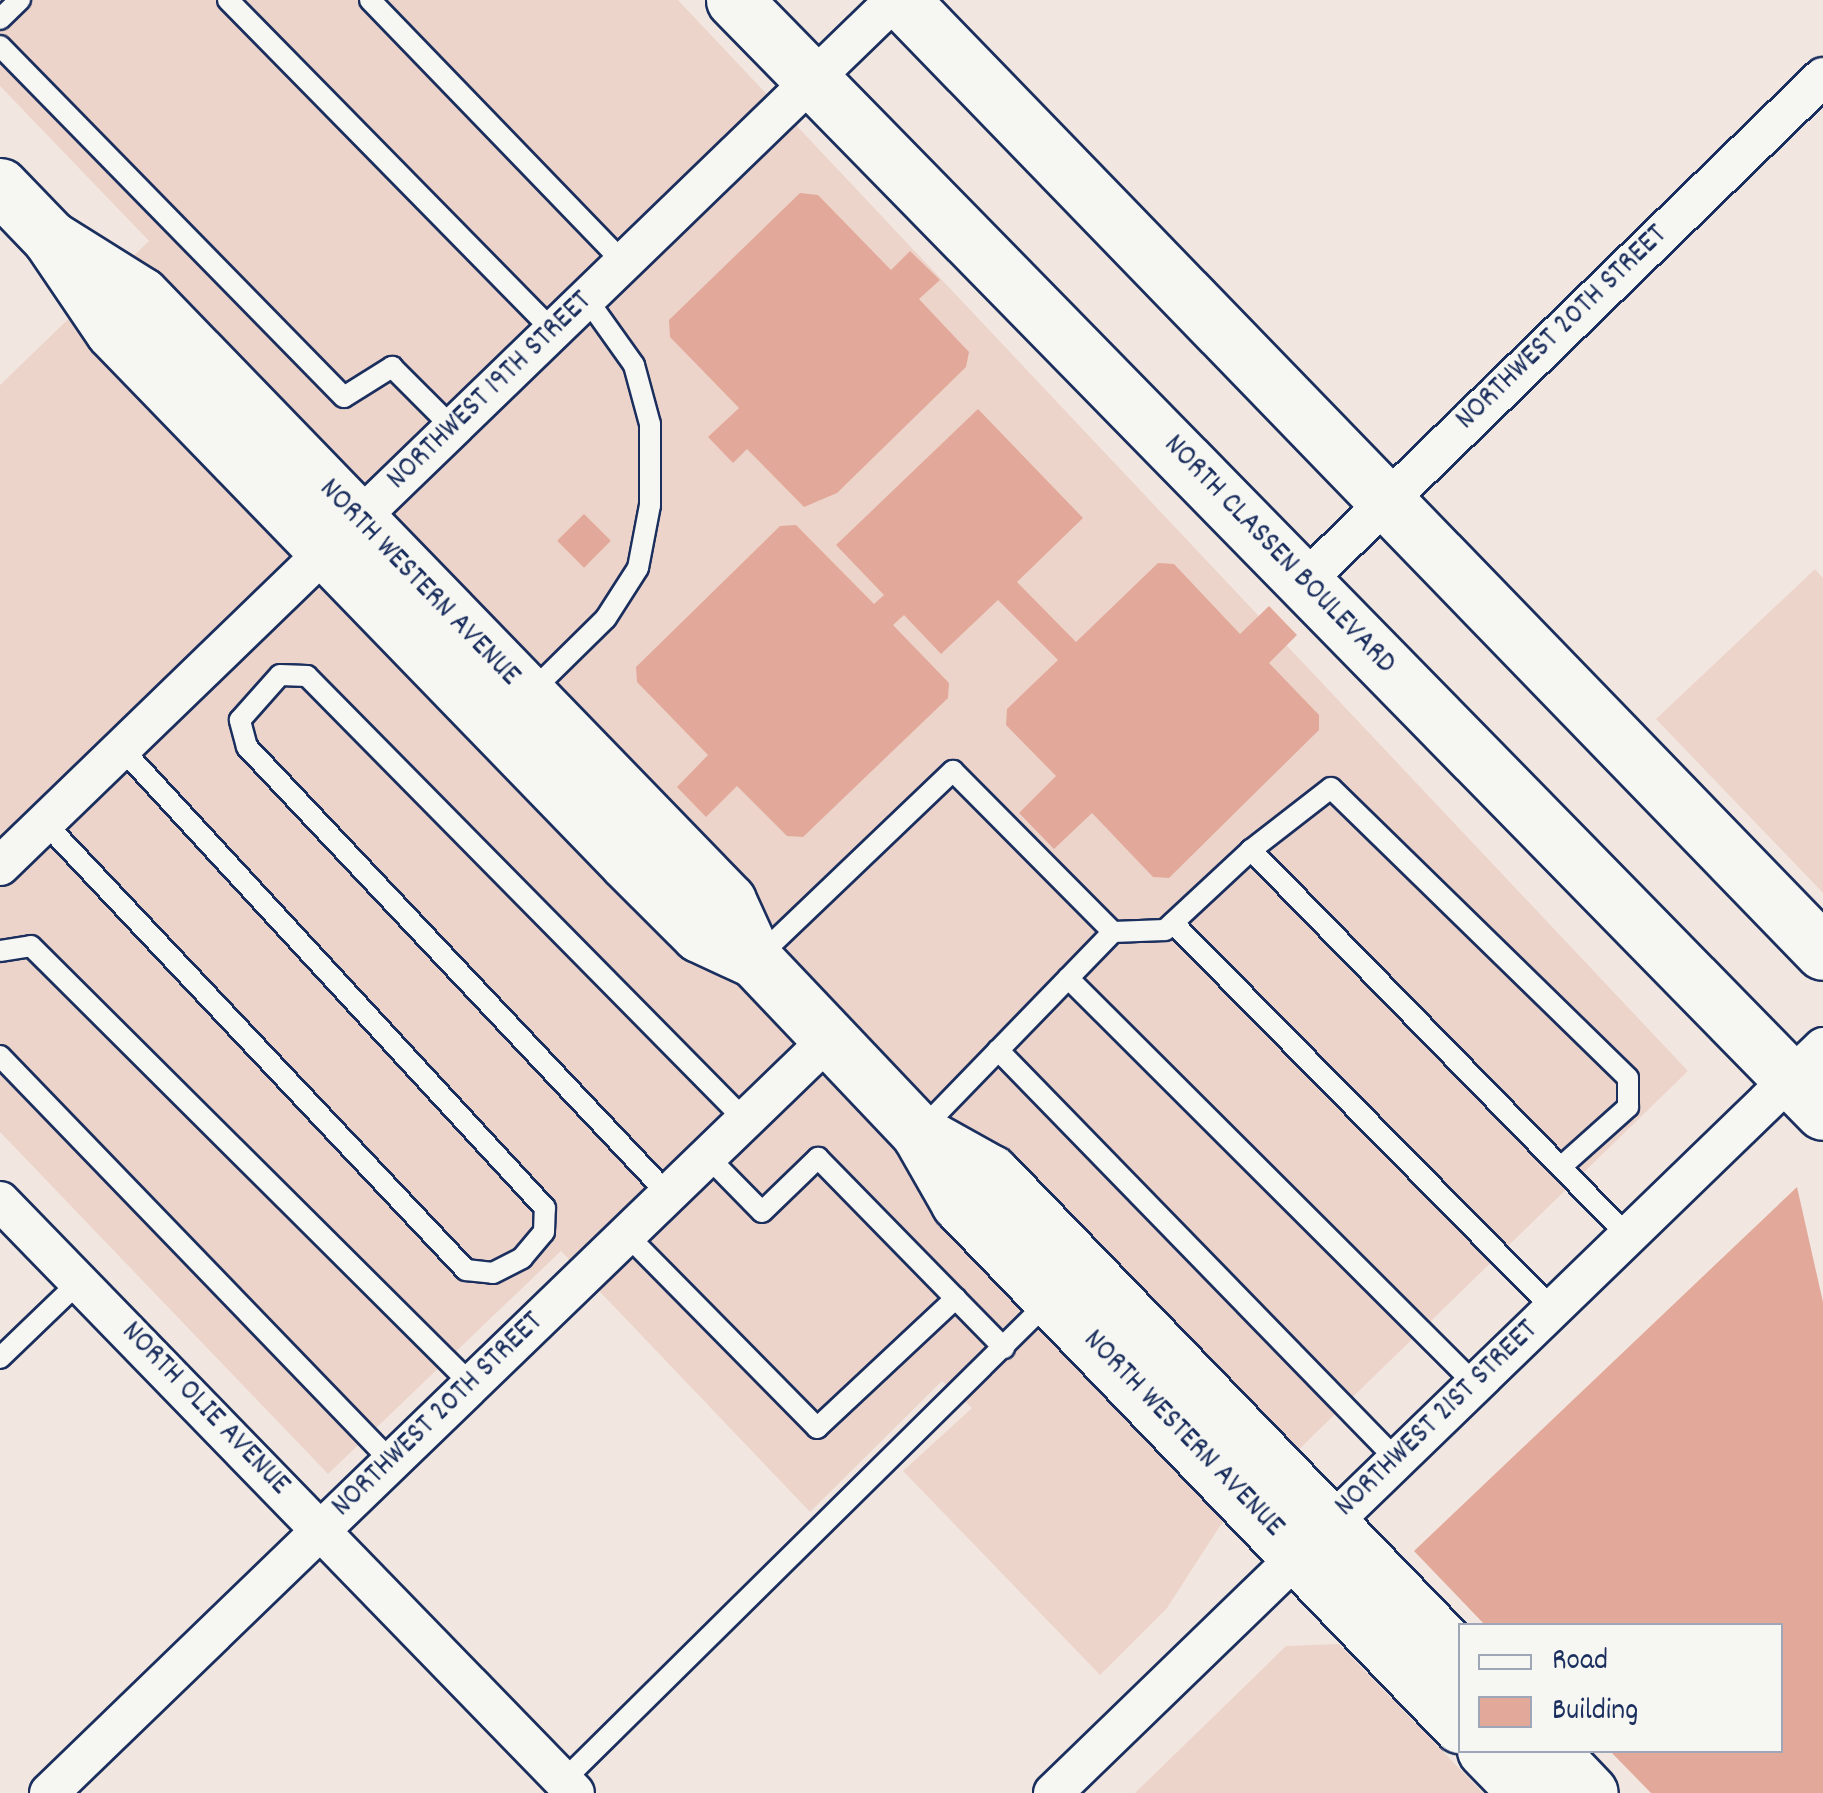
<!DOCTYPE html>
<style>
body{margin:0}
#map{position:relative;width:1823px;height:1793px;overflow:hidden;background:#f2e7e0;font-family:Dekko,sans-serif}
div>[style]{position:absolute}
.built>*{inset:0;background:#edd4cb}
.building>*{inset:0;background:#e2a99a;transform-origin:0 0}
.roads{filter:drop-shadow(2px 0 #1b2f5e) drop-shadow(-2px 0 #1b2f5e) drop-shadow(0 2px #1b2f5e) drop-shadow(0 -2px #1b2f5e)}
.lane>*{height:20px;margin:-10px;padding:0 10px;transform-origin:10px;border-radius:10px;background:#f6f6f2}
.street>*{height:38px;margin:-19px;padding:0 19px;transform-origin:19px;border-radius:19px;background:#f6f6f2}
.secondary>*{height:55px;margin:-27.5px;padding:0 27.5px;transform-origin:27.5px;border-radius:27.5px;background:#f6f6f2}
.primary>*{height:55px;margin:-27.5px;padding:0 27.5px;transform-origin:27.5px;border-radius:27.5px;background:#f6f6f2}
span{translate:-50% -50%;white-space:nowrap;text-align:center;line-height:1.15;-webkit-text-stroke:9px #f6f6f2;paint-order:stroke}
.street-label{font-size:30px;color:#1b2f5e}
.legend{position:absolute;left:1458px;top:1623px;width:325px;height:130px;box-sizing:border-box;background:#f6f6f2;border:2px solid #9ea6b7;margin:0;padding:12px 18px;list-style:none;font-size:30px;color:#1b2f5e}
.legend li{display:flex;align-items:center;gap:20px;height:50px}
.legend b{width:50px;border:2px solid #9ea6b7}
</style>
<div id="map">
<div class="built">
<div style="clip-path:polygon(0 0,678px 0,1688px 1071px,1220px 1526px,1167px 1608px,1100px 1675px,903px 1471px,972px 1408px,942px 1381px,810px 1512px,561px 1251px,328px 1474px,0 1132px,0 385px,149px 241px,0 86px)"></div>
<div style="clip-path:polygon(1815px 569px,1823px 578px,1823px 893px,1656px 719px)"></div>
<div style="clip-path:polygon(1339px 1644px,1483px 1793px,1135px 1793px,1286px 1646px)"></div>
</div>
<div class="building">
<div style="clip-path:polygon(800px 193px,818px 195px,891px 270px,910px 251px,940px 280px,919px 299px,969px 352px,966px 367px,837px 493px,804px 507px,747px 449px,733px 463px,708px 437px,739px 408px,670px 337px,669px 320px)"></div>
<div style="clip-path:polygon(978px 409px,1083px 518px,1017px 582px,1076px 642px,1158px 563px,1174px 564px,1240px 634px,1269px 606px,1297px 635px,1269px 663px,1319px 715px,1319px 730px,1169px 878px,1153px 877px,1092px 813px,1054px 849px,1019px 813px,1056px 776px,1006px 725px,1007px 709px,1058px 660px,998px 600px,941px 654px,904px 615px,893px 625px,949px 683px,948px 698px,803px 837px,787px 836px,737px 786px,706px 817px,677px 787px,708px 755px,637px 682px,636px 667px,780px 526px,796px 525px,874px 604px,884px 595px,836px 545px)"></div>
<div style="left:584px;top:514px;width:38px;height:38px;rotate:45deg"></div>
<div style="clip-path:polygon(1797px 1187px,1823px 1302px,1823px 1793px,1651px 1793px,1609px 1750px,1780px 1750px,1780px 1626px,1486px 1626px,1414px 1551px)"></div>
</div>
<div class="roads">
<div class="lane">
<div style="left:228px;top:0;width:464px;rotate:45.5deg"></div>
<div style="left:370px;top:0;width:366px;rotate:46deg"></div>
<div style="left:0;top:19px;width:28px;rotate:-44deg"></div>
<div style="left:0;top:46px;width:491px;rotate:45.6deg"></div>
<div style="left:344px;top:397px;width:57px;rotate:-32deg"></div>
<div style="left:392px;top:367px;width:86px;rotate:45deg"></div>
<div style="left:531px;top:692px;width:105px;rotate:-44.6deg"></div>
<div style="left:606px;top:618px;width:59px;rotate:-57.4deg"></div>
<div style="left:638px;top:568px;width:64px;rotate:-79.2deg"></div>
<div style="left:650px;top:505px;width:81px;rotate:-90deg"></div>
<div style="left:650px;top:424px;width:61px;rotate:-105.2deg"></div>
<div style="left:634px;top:365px;width:81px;rotate:-125.5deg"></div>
<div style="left:45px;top:823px;width:614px;rotate:46.72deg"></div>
<div style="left:466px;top:1270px;width:27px;rotate:6deg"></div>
<div style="left:493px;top:1273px;width:33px;rotate:-27deg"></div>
<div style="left:522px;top:1258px;width:34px;rotate:-50deg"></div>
<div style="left:544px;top:1232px;width:24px;rotate:-88deg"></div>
<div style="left:545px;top:1208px;width:624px;rotate:-132.66deg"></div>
<div style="left:1251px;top:850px;width:101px;rotate:-37.8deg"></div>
<div style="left:1331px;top:788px;width:415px;rotate:44.3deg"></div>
<div style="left:1628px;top:1078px;width:29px;rotate:90deg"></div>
<div style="left:1628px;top:1107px;width:90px;rotate:138.2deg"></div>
<div style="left:1173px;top:923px;width:542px;rotate:45.45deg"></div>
<div style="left:0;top:951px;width:31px;rotate:-9deg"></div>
<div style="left:31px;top:946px;width:622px;rotate:44.87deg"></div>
<div style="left:757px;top:958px;width:271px;rotate:-43.7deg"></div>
<div style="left:953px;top:771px;width:227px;rotate:45.2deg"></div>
<div style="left:1068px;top:978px;width:575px;rotate:44.93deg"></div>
<div style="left:998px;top:1050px;width:572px;rotate:45.78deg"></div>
<div style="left:0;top:1056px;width:564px;rotate:46.01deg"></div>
<div style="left:922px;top:1129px;width:274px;rotate:-45.9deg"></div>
<div style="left:1113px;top:932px;width:52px;rotate:-2.2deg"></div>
<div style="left:1165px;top:930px;width:117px;rotate:-42.9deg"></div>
<div style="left:1251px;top:850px;width:540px;rotate:45.68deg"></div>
<div style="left:707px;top:1156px;width:78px;rotate:45.5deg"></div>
<div style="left:762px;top:1212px;width:78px;rotate:-44deg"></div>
<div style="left:818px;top:1158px;width:266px;rotate:45.6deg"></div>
<div style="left:668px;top:1194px;width:614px;rotate:-133.28deg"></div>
<div style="left:247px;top:747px;width:28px;rotate:-105deg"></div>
<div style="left:240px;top:720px;width:60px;rotate:-48.4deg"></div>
<div style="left:280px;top:675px;width:27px;rotate:2deg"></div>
<div style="left:307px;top:676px;width:624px;rotate:45.39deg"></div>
<div style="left:627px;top:1235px;width:271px;rotate:45.4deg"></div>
<div style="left:817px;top:1428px;width:190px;rotate:-43.1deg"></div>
<div style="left:0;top:1358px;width:110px;rotate:-43.9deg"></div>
<div style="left:563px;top:1781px;width:683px;rotate:-44.64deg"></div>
</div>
<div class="street">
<div style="left:1304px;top:582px;width:724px;rotate:-44.22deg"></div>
<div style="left:0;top:866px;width:1245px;rotate:-44.06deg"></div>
<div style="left:0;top:1201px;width:825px;rotate:45.83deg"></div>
<div style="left:49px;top:1793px;width:1085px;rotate:-44.03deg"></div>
<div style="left:1053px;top:1793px;width:1072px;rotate:-44.09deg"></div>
</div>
<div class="secondary">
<div style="left:0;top:186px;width:72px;rotate:46.1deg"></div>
<div style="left:50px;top:238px;width:112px;rotate:55.9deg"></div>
<div style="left:113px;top:331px;width:739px;rotate:45.93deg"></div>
<div style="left:627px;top:862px;width:102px;rotate:45deg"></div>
<div style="left:699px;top:934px;width:62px;rotate:24.9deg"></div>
<div style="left:50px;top:238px;width:107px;rotate:32.1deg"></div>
<div style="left:141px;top:295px;width:844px;rotate:45.91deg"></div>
<div style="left:728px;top:901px;width:65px;rotate:65.4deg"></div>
<div style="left:755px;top:960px;width:238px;rotate:46.5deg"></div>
<div style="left:919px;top:1133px;width:81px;rotate:60.3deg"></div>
<div style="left:959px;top:1203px;width:724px;rotate:46.18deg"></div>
<div style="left:919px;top:1133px;width:82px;rotate:29.1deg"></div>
<div style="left:991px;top:1173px;width:675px;rotate:46.02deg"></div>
<div style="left:1485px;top:1750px;width:60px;rotate:45.7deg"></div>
<div style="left:1549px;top:1750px;width:59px;rotate:46.4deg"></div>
</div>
<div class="primary">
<div style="left:734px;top:0;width:1556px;rotate:45.6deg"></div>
<div style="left:901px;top:0;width:1325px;rotate:45.92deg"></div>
</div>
</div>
<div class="street-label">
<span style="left:1563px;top:329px;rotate:-44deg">NORTHWEST 20TH STREET</span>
<span style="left:491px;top:392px;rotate:-44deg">NORTHWEST 19TH STREET</span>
<span style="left:1278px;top:556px;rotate:46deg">NORTH CLASSEN BOULEVARD</span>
<span style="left:418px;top:584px;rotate:46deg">NORTH WESTERN AVENUE</span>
<span style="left:204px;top:1410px;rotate:46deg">NORTH OLIE AVENUE</span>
<span style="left:439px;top:1416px;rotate:-44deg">NORTHWEST 20TH STREET</span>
<span style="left:1438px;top:1420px;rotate:-44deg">NORTHWEST 21ST STREET</span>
<span style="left:1182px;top:1435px;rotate:46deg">NORTH WESTERN AVENUE</span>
</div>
<ul class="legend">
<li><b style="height:12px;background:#f6f6f2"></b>Road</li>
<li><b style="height:28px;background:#e2a99a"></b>Building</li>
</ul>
</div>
